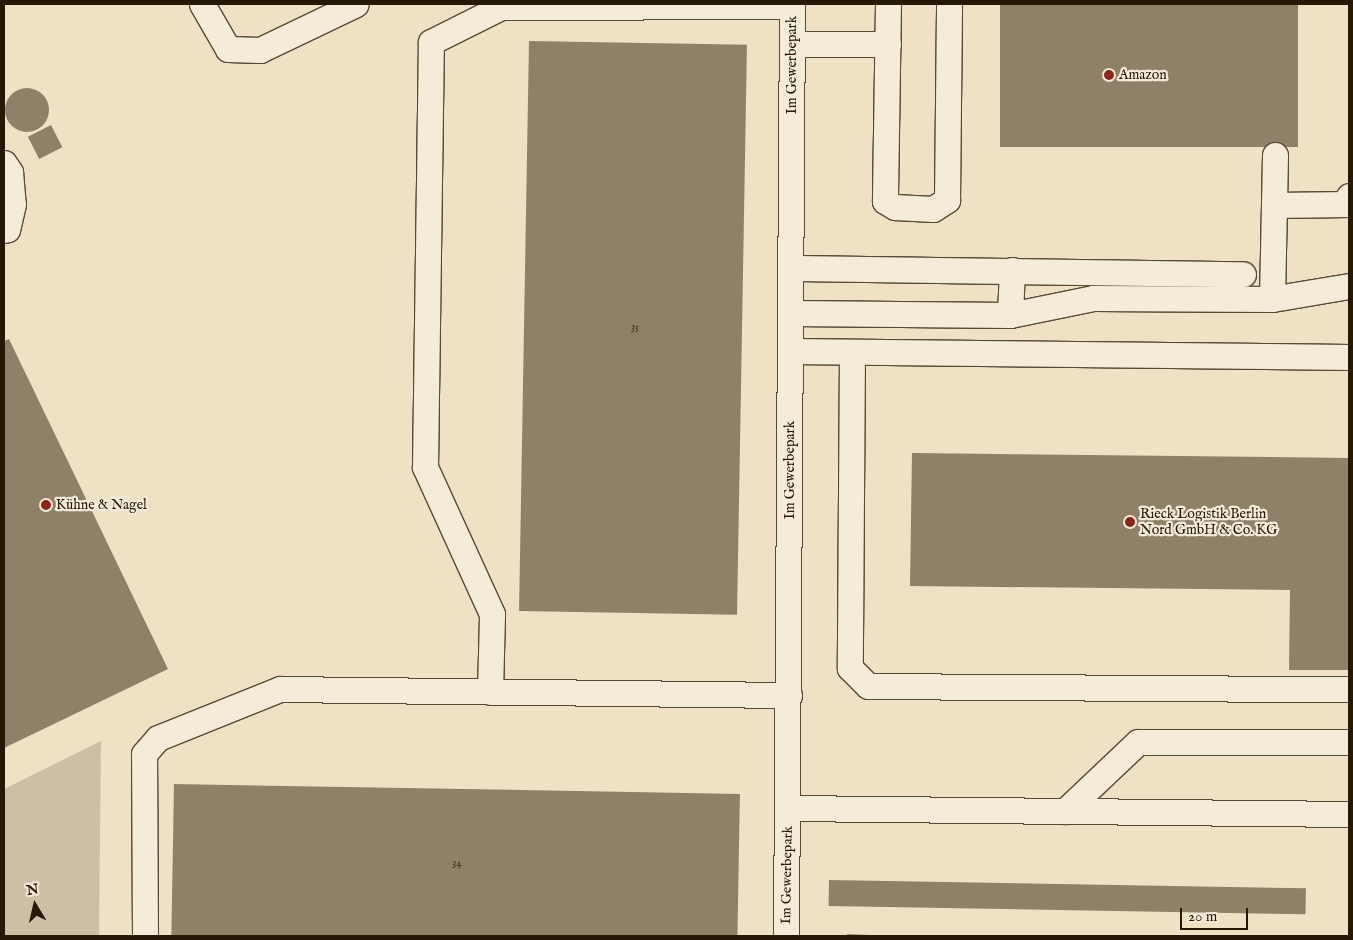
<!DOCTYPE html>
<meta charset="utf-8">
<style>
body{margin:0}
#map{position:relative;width:1353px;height:940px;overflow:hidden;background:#eee1c4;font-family:"IM FELL English",serif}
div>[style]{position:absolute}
.green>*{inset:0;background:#ccbfa4}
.building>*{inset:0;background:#8e8168;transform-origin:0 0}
.round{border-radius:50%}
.roads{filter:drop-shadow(1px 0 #574a35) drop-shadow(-1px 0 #574a35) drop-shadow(0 1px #574a35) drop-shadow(0 -1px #574a35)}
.minor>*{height:25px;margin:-12.5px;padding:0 12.5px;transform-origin:12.5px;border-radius:12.5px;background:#f4ecd9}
.dots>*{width:14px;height:14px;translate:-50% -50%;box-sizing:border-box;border:2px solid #f4ecd9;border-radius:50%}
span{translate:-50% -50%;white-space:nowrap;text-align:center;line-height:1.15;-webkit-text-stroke:4.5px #f4ecd9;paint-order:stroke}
.number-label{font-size:11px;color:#3f321e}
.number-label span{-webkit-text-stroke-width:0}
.street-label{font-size:14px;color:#251805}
.poi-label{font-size:14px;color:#251805}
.left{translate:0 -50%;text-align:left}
.frame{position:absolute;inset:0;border:5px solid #251805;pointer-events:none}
.north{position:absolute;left:10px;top:880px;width:50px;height:50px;-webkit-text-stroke:4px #f4ecd9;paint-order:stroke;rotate:351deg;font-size:14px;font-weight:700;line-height:20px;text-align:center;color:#251805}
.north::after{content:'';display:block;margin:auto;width:18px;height:22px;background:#251805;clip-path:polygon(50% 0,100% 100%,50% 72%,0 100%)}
.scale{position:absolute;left:1180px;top:908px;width:68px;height:22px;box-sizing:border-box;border:2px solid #251805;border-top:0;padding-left:6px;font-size:15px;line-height:18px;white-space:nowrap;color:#251805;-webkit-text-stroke:4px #f4ecd9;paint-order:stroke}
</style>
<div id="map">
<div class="green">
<div style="clip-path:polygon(101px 741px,99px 936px,4px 936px,4px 789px)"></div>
</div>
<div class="building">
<div style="left:1000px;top:4px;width:298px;height:143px"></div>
<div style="left:529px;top:41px;width:218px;height:570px;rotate:1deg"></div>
<div class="round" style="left:5px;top:88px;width:44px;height:44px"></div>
<div style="left:51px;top:125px;width:25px;height:26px;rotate:63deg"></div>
<div style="clip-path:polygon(9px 339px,168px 669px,4px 748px,4px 341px)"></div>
<div style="clip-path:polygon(912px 453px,1349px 458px,1349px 670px,1289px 670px,1290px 590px,910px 586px)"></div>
<div style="left:174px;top:784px;width:566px;height:152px;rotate:1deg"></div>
<div style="left:829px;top:880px;width:477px;height:26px;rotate:1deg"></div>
<div style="clip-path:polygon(847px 934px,871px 935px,871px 936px,847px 936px)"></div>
</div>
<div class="roads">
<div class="minor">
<div style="left:202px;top:4px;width:52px;rotate:60deg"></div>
<div style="left:228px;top:49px;width:32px;rotate:2deg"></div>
<div style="left:260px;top:50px;width:106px;rotate:-25.6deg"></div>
<div style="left:888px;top:4px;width:197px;rotate:90.9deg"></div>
<div style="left:885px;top:201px;width:12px;rotate:31deg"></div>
<div style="left:895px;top:207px;width:38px;rotate:3deg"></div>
<div style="left:933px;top:209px;width:17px;rotate:-33deg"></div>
<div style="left:947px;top:200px;width:196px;rotate:-89.4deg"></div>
<div style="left:792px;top:44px;width:96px"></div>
<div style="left:4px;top:163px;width:11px;rotate:56deg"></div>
<div style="left:10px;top:172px;width:32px;rotate:85deg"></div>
<div style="left:13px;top:204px;width:26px;rotate:103deg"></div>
<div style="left:7px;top:229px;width:3px;rotate:162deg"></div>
<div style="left:1274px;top:205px;width:75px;rotate:-0.8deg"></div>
<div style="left:1349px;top:204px;width:8px;rotate:-90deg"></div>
<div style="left:791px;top:268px;width:452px;rotate:0.8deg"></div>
<div style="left:1272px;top:299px;width:144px;rotate:-88.8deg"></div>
<div style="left:791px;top:313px;width:219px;rotate:0.5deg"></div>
<div style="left:1010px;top:315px;width:85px;rotate:-11.6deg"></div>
<div style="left:1093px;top:298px;width:179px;rotate:0.3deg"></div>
<div style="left:1272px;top:299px;width:78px;rotate:-9.6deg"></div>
<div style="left:1010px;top:315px;width:45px;rotate:-87.5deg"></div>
<div style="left:790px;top:351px;width:559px;rotate:0.61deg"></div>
<div style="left:852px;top:352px;width:316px;rotate:90.4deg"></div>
<div style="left:850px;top:668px;width:25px;rotate:45deg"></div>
<div style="left:868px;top:686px;width:481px;rotate:0.4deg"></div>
<div style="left:490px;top:692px;width:78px;rotate:-88.5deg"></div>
<div style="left:492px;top:614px;width:162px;rotate:-114.5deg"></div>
<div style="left:425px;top:467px;width:425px;rotate:-89.2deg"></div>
<div style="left:431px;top:42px;width:78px;rotate:-26.6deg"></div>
<div style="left:501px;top:7px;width:291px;rotate:-0.2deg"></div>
<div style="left:788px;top:808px;width:561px;rotate:0.61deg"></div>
<div style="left:1065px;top:811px;width:100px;rotate:-43.4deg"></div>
<div style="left:1138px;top:742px;width:211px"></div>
<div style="left:145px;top:936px;width:182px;rotate:-90.3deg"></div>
<div style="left:144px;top:754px;width:21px;rotate:-49deg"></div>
<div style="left:158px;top:738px;width:131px;rotate:-21.9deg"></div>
<div style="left:280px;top:689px;width:509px;rotate:0.68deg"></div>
<div style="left:786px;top:936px;width:932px;rotate:-89.63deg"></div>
</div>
</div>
<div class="dots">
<div style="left:1109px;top:75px;background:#8f2418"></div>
<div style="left:46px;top:505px;background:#8f2418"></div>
<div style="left:1130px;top:522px;background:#8f2418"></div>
</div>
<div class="number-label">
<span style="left:635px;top:327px">35</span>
<span style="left:457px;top:863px">34</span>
</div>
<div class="street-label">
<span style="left:792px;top:65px;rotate:-90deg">Im Gewerbepark</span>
<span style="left:790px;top:470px;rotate:-90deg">Im Gewerbepark</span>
<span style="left:787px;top:875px;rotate:-89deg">Im Gewerbepark</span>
</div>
<div class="poi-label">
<span class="left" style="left:1119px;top:75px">Amazon</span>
<span class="left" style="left:56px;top:505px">Kühne &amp; Nagel</span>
<span class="left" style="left:1140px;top:522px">Rieck Logistik Berlin<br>Nord GmbH &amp; Co. KG</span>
</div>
<div class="frame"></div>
<div class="north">N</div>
<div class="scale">20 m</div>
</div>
